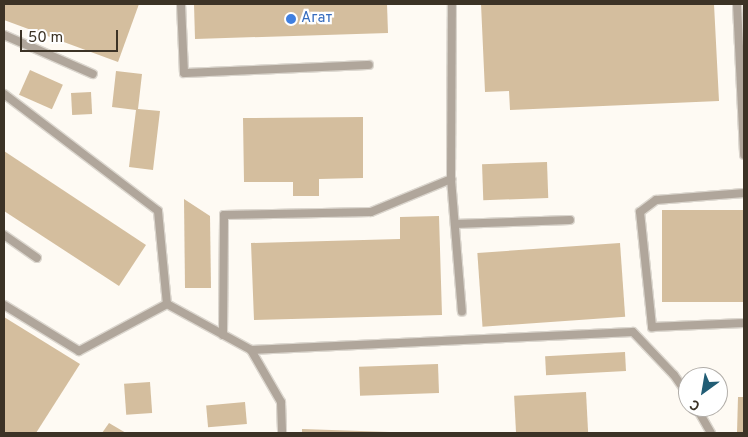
<!DOCTYPE html>
<meta charset="utf-8">
<style>
body{margin:0}
#map{position:relative;width:748px;height:437px;overflow:hidden;background:#fefaf3;font-family:Overpass,sans-serif}
div>[style]{position:absolute}
.building>*{inset:0;background:#d4be9e;transform-origin:0 0}
.roads{filter:drop-shadow(1px 0 #dbd6ce) drop-shadow(-1px 0 #dbd6ce) drop-shadow(0 1px #dbd6ce) drop-shadow(0 -1px #dbd6ce)}
.service>*{height:8px;margin:-4px;padding:0 4px;transform-origin:4px;border-radius:4px;background:#b0a69b}
.dots>*{width:14px;height:14px;translate:-50% -50%;box-sizing:border-box;border:2px solid #fff;border-radius:50%}
span{translate:-50% -50%;white-space:nowrap;text-align:center;line-height:1.15;-webkit-text-stroke:4.5px #fff;paint-order:stroke}
.shop-label{font-size:15px;color:#366cbe}
.left{translate:0 -50%;text-align:left}
.frame{position:absolute;inset:0;border:5px solid #3c3326;pointer-events:none}
.north{position:absolute;left:678px;top:367px;width:50px;height:50px;box-sizing:border-box;background:#fff;border:1px solid #b1ada8;border-radius:50%;rotate:212deg;font-size:14px;font-weight:700;line-height:20px;text-align:center;color:#3c3326}
.north::after{content:'';display:block;margin:auto;width:18px;height:22px;background:#215d75;clip-path:polygon(50% 0,100% 100%,50% 72%,0 100%)}
.scale{position:absolute;left:20px;top:30px;width:98px;height:22px;box-sizing:border-box;border:2px solid #3c3326;border-top:0;padding-left:6px;font-size:15px;line-height:18px;white-space:nowrap;color:#3c3326;-webkit-text-stroke:4px #fff;paint-order:stroke}
</style>
<div id="map">
<div class="building">
<div style="clip-path:polygon(4px 4px,139px 4px,118px 62px,4px 20px)"></div>
<div style="clip-path:polygon(194px 4px,387px 4px,388px 33px,195px 39px)"></div>
<div style="clip-path:polygon(481px 4px,714px 4px,719px 101px,510px 110px,509px 91px,485px 92px)"></div>
<div style="left:30px;top:70px;width:36px;height:27px;rotate:24deg"></div>
<div style="clip-path:polygon(116px 71px,142px 74px,138px 109px,160px 111px,153px 170px,129px 167px,136px 110px,112px 107px)"></div>
<div style="left:91px;top:92px;width:22px;height:20px;rotate:87deg"></div>
<div style="clip-path:polygon(363px 117px,363px 178px,319px 179px,319px 196px,293px 196px,293px 182px,244px 182px,243px 118px)"></div>
<div style="clip-path:polygon(4px 151px,146px 245px,119px 286px,4px 211px)"></div>
<div style="left:547px;top:162px;width:36px;height:65px;rotate:88deg"></div>
<div style="clip-path:polygon(184px 199px,210px 216px,211px 288px,185px 288px)"></div>
<div style="left:744px;top:210px;width:92px;height:82px;rotate:90deg"></div>
<div style="clip-path:polygon(439px 216px,442px 315px,254px 320px,251px 243px,400px 239px,400px 217px)"></div>
<div style="left:620px;top:243px;width:74px;height:143px;rotate:86deg"></div>
<div style="clip-path:polygon(4px 317px,80px 364px,36px 433px,4px 433px)"></div>
<div style="left:625px;top:352px;width:19px;height:80px;rotate:87deg"></div>
<div style="left:438px;top:364px;width:29px;height:79px;rotate:88deg"></div>
<div style="left:150px;top:382px;width:31px;height:26px;rotate:86deg"></div>
<div style="left:586px;top:392px;width:41px;height:72px;rotate:87deg"></div>
<div style="clip-path:polygon(738px 397px,744px 397px,744px 433px,737px 433px)"></div>
<div style="left:245px;top:402px;width:22px;height:39px;rotate:85deg"></div>
<div style="clip-path:polygon(109px 423px,126px 433px,102px 433px)"></div>
<div style="clip-path:polygon(302px 429px,390px 432px,390px 433px,302px 433px)"></div>
</div>
<div class="roads">
<div class="service">
<div style="left:181px;top:4px;width:69px;rotate:87.5deg"></div>
<div style="left:184px;top:73px;width:185px;rotate:-2.5deg"></div>
<div style="left:737px;top:4px;width:151px;rotate:87.3deg"></div>
<div style="left:4px;top:35px;width:97px;rotate:23.7deg"></div>
<div style="left:4px;top:94px;width:193px;rotate:37.2deg"></div>
<div style="left:158px;top:211px;width:93px;rotate:84.5deg"></div>
<div style="left:167px;top:304px;width:96px;rotate:28.7deg"></div>
<div style="left:251px;top:350px;width:60px;rotate:60deg"></div>
<div style="left:281px;top:402px;width:31px;rotate:88deg"></div>
<div style="left:451px;top:179px;width:133px;rotate:85.3deg"></div>
<div style="left:744px;top:193px;width:88px;rotate:175.5deg"></div>
<div style="left:656px;top:200px;width:20px;rotate:143deg"></div>
<div style="left:640px;top:212px;width:116px;rotate:84deg"></div>
<div style="left:652px;top:327px;width:92px;rotate:-2.5deg"></div>
<div style="left:455px;top:224px;width:115px;rotate:-2deg"></div>
<div style="left:4px;top:235px;width:40px;rotate:34.9deg"></div>
<div style="left:4px;top:305px;width:88px;rotate:31.5deg"></div>
<div style="left:79px;top:351px;width:100px;rotate:-28.1deg"></div>
<div style="left:223px;top:335px;width:120px;rotate:-89.5deg"></div>
<div style="left:224px;top:215px;width:147px;rotate:-1.2deg"></div>
<div style="left:371px;top:212px;width:87px;rotate:-22.4deg"></div>
<div style="left:451px;top:179px;width:175px;rotate:-89.7deg"></div>
<div style="left:251px;top:350px;width:382px;rotate:-2.7deg"></div>
<div style="left:633px;top:332px;width:59px;rotate:46.4deg"></div>
<div style="left:674px;top:375px;width:24px;rotate:55deg"></div>
<div style="left:696px;top:407px;width:30px;rotate:60deg"></div>
</div>
</div>
<div class="dots">
<div style="left:291px;top:19px;background:#3f7fe0"></div>
</div>
<div class="shop-label">
<span class="left" style="left:301px;top:19px">Агат</span>
</div>
<div class="frame"></div>
<div class="north">С</div>
<div class="scale">50 m</div>
</div>
